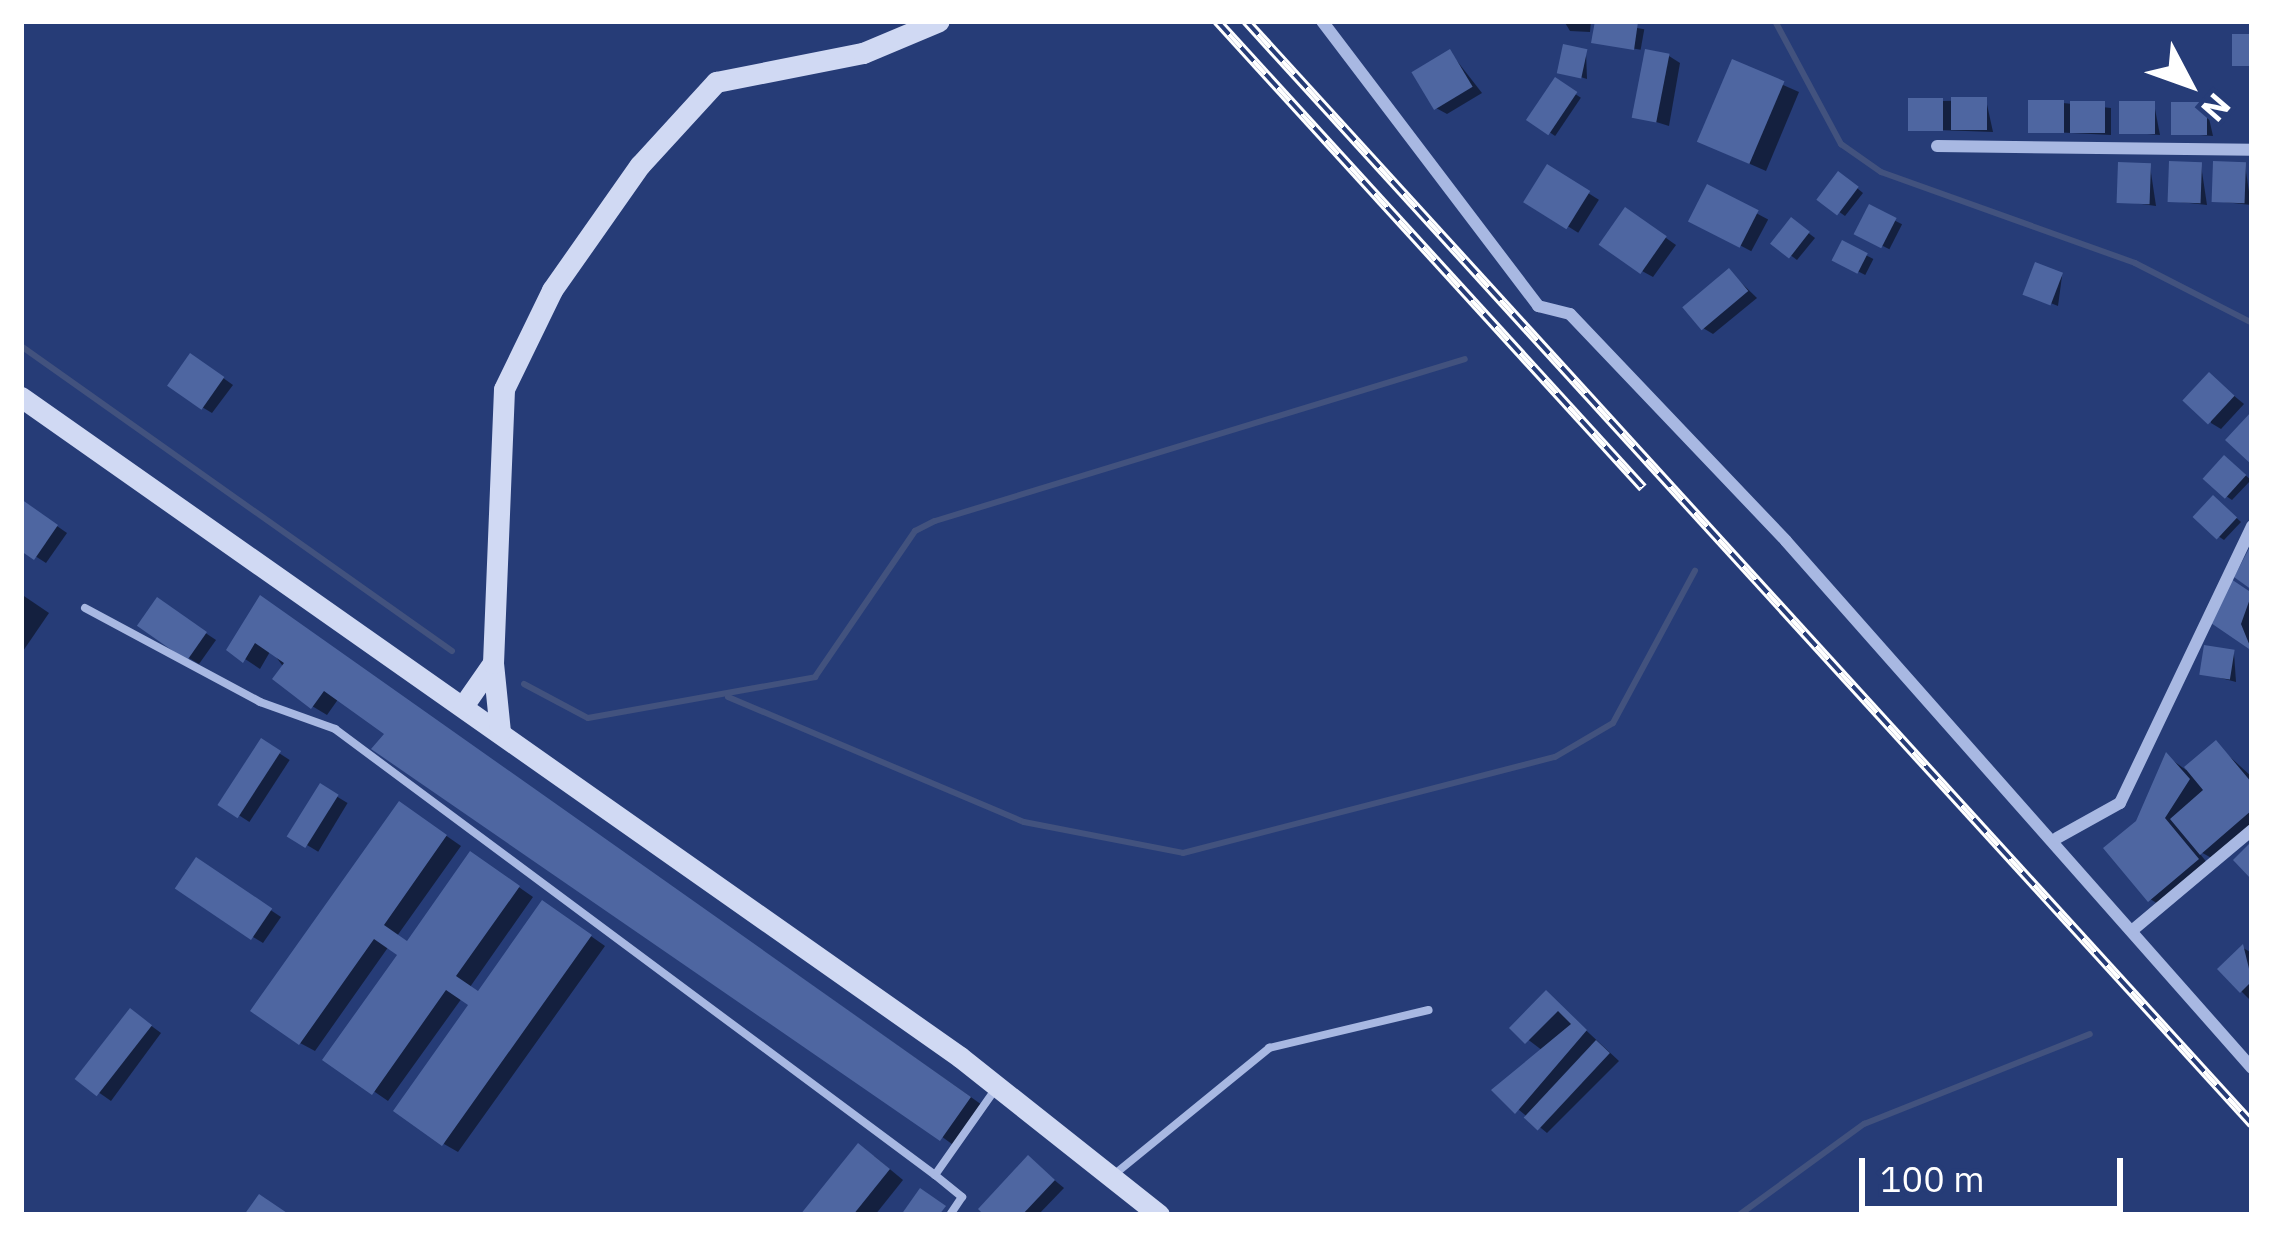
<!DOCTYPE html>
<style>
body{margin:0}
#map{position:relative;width:2273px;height:1236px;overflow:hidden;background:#263c77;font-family:"IBM Plex Sans",sans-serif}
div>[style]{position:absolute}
.shadow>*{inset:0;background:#0007;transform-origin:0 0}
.stream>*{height:6px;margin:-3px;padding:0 3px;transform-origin:3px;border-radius:3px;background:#42527e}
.building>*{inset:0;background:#4e66a1;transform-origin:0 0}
.lane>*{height:8px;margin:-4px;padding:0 4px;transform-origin:4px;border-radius:4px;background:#a8b8e2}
.street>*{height:12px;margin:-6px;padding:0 6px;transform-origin:6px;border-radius:6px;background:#a8b8e2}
.secondary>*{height:21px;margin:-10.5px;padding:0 10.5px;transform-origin:10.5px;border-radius:10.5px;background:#d0d9f3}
.rail>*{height:10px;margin-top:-5px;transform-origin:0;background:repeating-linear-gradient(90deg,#263c77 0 18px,#fff 0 36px);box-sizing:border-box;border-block:3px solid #fff}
span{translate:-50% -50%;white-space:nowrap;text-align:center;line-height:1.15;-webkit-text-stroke:9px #263c77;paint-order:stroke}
.frame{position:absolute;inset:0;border:24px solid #fff;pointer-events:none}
.north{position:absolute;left:2129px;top:24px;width:120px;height:120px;-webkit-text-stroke:9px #263c77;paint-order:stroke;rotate:131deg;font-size:33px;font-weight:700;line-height:48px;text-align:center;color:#fff}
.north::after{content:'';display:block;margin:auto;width:42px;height:54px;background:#fff;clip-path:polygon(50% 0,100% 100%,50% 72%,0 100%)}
.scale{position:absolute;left:1859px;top:1158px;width:264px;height:54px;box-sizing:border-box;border:6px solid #fff;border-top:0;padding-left:15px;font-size:36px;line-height:42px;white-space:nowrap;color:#fff;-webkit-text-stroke:9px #263c77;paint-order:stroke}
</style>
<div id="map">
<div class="shadow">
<div style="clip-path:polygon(1564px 21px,1591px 21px,1590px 32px,1570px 31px)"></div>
<div style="left:1598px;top:21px;width:47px;height:21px;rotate:10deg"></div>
<div style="clip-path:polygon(1450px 52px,1482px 93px,1447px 114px,1436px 108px)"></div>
<div style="clip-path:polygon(1586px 52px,1587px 79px,1561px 71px)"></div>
<div style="clip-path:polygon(1669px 56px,1680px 63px,1669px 126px,1637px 116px)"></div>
<div style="clip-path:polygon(1734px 63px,1799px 92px,1766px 171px,1716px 149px)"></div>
<div style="left:1556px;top:81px;width:30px;height:46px;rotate:34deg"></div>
<div style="clip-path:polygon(1986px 100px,1993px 132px,1911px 129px,1942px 101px)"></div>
<div style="clip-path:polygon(2063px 103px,2111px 108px,2111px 135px,2031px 131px)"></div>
<div style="clip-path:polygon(2154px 104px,2160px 135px,2122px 132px)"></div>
<div style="clip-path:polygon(2206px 105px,2213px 136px,2174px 133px)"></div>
<div style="clip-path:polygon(2201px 165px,2207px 205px,2171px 201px)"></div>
<div style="clip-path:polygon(2245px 165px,2251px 205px,2215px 201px)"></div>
<div style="clip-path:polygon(2150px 166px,2156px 206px,2120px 201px)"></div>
<div style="left:1548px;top:168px;width:60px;height:39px;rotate:32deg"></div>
<div style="clip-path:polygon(1845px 178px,1863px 193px,1845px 216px,1821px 199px)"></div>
<div style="left:1709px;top:188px;width:67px;height:36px;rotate:28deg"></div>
<div style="left:1870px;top:208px;width:36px;height:28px;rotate:27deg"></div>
<div style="clip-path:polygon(1636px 217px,1676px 245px,1653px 277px,1642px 271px)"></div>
<div style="clip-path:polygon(1798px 225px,1815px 238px,1797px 260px,1774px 243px)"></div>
<div style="left:1844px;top:244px;width:33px;height:18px;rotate:27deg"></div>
<div style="clip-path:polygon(1729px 271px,1757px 298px,1713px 334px,1703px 328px)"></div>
<div style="clip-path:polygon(2062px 276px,2058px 306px,2033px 296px)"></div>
<div style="clip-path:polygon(202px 363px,233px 385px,212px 413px,202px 407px)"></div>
<div style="clip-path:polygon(2210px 376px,2244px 404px,2221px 429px,2211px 423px)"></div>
<div style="clip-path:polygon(2231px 463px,2251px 480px,2232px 500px,2226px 496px)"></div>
<div style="clip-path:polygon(21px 501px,67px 533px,46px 563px,21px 547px)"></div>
<div style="clip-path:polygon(2220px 503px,2241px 522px,2224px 540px,2218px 536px)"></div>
<div style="clip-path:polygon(2232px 583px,2252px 596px,2252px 647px,2212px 620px)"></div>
<div style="clip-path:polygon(21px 594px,49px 613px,21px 654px)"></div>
<div style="clip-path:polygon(168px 608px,216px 640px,199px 664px,189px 658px)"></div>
<div style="clip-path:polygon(275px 608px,985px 1107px,956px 1147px,339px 698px,327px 715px,312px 706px,271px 650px,260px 669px,230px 649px)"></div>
<div style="clip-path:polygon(2234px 653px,2236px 682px,2202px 673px)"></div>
<div style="left:262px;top:742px;width:33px;height:74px;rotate:33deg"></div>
<div style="clip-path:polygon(2216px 744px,2252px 777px,2252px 831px,2217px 861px,2197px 850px,2212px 869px,2165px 908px,2150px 899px,2138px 823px,2168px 757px,2186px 770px)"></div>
<div style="left:321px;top:787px;width:31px;height:57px;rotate:31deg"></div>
<div style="clip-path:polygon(415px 814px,461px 846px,397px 936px,409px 944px,486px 864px,533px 897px,470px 987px,480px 994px,558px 913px,605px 946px,458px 1152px,444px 1144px,472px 1005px,462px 998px,388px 1101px,327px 1059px,401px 954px,389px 946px,315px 1051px,300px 1043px)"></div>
<div style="clip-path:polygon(208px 868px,281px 917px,263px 943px,253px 937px)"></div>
<div style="clip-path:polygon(2243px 948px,2252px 953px,2252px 1002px,2241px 991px)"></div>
<div style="clip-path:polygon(1547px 994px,1619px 1061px,1547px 1133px,1495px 1090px,1543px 1051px,1513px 1028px)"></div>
<div style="clip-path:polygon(142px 1019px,161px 1033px,111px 1101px,81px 1080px)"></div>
<div style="clip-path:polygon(874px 1156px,903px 1180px,875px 1215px,804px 1215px)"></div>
<div style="clip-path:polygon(1029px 1159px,1064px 1188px,1038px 1215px,988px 1215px)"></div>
</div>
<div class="stream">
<div style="left:1775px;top:21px;width:140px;rotate:61.8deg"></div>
<div style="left:1841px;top:144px;width:49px;rotate:35deg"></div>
<div style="left:1881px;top:172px;width:270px;rotate:19.7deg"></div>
<div style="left:2135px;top:263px;width:131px;rotate:27.1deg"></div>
<div style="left:21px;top:346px;width:528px;rotate:35.29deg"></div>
<div style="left:524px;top:684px;width:72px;rotate:28deg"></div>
<div style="left:588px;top:718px;width:231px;rotate:-10.2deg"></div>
<div style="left:815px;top:677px;width:177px;rotate:-55.6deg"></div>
<div style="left:915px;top:531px;width:22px;rotate:-27deg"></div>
<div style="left:935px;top:521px;width:554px;rotate:-17deg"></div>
<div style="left:728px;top:697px;width:321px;rotate:22.9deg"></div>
<div style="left:1024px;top:822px;width:162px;rotate:11deg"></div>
<div style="left:1183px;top:853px;width:384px;rotate:-14.5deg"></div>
<div style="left:1555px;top:757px;width:67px;rotate:-30.4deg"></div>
<div style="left:1613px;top:723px;width:173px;rotate:-61.7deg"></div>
<div style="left:1739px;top:1215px;width:155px;rotate:-36.1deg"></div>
<div style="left:1864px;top:1124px;width:243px;rotate:-21.7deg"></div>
</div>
<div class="building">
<div style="clip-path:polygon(1595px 21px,1638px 22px,1634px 50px,1591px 43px)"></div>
<div style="left:2232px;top:34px;width:20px;height:32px"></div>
<div style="left:1563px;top:44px;width:25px;height:30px;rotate:12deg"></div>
<div style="left:1450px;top:49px;width:44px;height:45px;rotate:59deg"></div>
<div style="left:1645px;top:49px;width:25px;height:70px;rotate:11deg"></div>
<div style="left:1732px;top:59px;width:57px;height:90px;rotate:23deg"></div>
<div style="left:1555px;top:77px;width:27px;height:52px;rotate:34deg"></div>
<div style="left:1951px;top:97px;width:36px;height:33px"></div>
<div style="left:1943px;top:98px;width:33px;height:35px;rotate:90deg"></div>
<div style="left:2064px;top:100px;width:33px;height:36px;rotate:90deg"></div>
<div style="left:2070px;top:101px;width:35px;height:32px"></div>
<div style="left:2119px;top:101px;width:36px;height:33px"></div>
<div style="left:2171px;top:102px;width:36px;height:33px"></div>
<div style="left:2169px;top:161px;width:33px;height:41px;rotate:2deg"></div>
<div style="left:2213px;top:161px;width:33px;height:41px;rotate:2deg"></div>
<div style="left:2118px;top:162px;width:33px;height:41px;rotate:2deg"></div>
<div style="left:1547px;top:164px;width:51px;height:45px;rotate:32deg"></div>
<div style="left:1838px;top:171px;width:26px;height:36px;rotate:37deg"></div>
<div style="left:1707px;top:184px;width:58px;height:42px;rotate:27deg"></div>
<div style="left:1869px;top:204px;width:31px;height:34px;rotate:27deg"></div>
<div style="left:1625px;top:207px;width:51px;height:46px;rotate:35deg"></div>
<div style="left:1791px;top:217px;width:24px;height:34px;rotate:38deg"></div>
<div style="left:1842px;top:240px;width:29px;height:23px;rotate:27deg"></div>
<div style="left:2035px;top:262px;width:30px;height:35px;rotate:21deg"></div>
<div style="left:1729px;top:268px;width:30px;height:61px;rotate:50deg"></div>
<div style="left:190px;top:353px;width:42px;height:40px;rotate:35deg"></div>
<div style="left:2209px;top:372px;width:35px;height:39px;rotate:43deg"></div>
<div style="clip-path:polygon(2252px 411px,2252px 465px,2225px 440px)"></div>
<div style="left:2224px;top:455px;width:30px;height:32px;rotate:42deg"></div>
<div style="left:2213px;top:495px;width:33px;height:30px;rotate:43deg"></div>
<div style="clip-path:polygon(21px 499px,58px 525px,34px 560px,21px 551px)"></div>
<div style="clip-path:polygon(2252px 543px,2252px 590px,2234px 577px)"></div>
<div style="clip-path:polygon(2231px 579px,2252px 593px,2241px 624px,2252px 651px,2208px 621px)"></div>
<div style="clip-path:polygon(260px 595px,971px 1097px,940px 1141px,371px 749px,384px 734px,324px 691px,311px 709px,272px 679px,284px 663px,255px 643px,243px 663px,226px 650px)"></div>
<div style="left:157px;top:597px;width:61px;height:35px;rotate:35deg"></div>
<div style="left:2204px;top:645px;width:31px;height:30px;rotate:9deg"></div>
<div style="left:261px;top:738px;width:24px;height:80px;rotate:33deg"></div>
<div style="clip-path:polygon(2216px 740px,2252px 783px,2252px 810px,2200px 855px,2170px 819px,2203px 790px,2184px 767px)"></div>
<div style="clip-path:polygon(2166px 752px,2190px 779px,2165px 818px,2199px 859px,2148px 902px,2103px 848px,2136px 821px)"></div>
<div style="left:320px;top:783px;width:22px;height:63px;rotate:32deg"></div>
<div style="clip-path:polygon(399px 801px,447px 835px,384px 925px,407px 941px,470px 851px,520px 886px,456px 976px,478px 991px,542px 900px,592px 935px,442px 1146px,393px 1111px,468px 1005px,446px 990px,372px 1095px,322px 1060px,397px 955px,374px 939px,299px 1045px,250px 1011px)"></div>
<div style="clip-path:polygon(2252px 841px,2252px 880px,2233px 860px)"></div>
<div style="left:196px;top:857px;width:92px;height:38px;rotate:34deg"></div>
<div style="clip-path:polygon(2243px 944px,2252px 981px,2240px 993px,2217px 969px)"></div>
<div style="clip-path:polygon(1546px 990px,1587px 1030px,1515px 1114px,1491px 1090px,1571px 1024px,1558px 1011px,1525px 1044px,1509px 1028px)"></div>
<div style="left:130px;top:1008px;width:28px;height:90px;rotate:38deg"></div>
<div style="left:1596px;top:1040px;width:19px;height:106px;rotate:43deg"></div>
<div style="clip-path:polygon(858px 1143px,890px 1169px,853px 1215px,800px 1215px)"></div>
<div style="clip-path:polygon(1028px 1155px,1055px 1180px,1022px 1215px,984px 1215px,978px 1209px)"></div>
<div style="clip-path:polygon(920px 1188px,946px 1206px,939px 1215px,901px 1215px)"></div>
<div style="clip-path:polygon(259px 1194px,290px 1215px,244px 1215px)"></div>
</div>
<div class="lane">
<div style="left:85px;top:608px;width:199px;rotate:28.2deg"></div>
<div style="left:260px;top:702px;width:80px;rotate:19.8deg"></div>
<div style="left:335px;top:729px;width:748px;rotate:36.62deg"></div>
<div style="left:935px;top:1175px;width:35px;rotate:39deg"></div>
<div style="left:962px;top:1197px;width:22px;rotate:124deg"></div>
<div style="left:1116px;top:1173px;width:198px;rotate:-39.2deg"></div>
<div style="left:1269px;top:1048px;width:164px;rotate:-13.4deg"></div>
<div style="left:935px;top:1175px;width:103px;rotate:-54.9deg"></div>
</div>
<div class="street">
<div style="left:1322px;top:21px;width:358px;rotate:52.8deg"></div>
<div style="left:1538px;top:306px;width:33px;rotate:14deg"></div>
<div style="left:1570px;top:314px;width:313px;rotate:46.4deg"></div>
<div style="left:1786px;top:541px;width:703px;rotate:48.52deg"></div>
<div style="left:1937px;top:146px;width:315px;rotate:0.7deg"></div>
<div style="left:2057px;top:838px;width:72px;rotate:-29.1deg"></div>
<div style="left:2120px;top:803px;width:307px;rotate:-64.5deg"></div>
<div style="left:2134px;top:929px;width:154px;rotate:-40deg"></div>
</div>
<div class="secondary">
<div style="left:21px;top:397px;width:1148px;rotate:35.1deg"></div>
<div style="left:960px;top:1057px;width:254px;rotate:38.4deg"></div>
<div style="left:493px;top:663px;width:69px;rotate:84.2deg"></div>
<div style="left:463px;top:706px;width:52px;rotate:-55.1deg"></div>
<div style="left:493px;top:663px;width:274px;rotate:-87.7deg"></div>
<div style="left:504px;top:389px;width:110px;rotate:-64.1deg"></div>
<div style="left:552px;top:290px;width:153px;rotate:-54.9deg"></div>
<div style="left:640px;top:165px;width:113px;rotate:-47.5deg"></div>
<div style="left:716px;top:82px;width:150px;rotate:-11.2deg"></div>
<div style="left:863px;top:53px;width:82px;rotate:-22.8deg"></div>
</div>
<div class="rail">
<div style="left:1217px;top:21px;width:632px;rotate:47.63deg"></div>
<div style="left:1246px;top:21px;width:1493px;rotate:47.63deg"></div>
</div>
<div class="frame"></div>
<div class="north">N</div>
<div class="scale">100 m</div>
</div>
